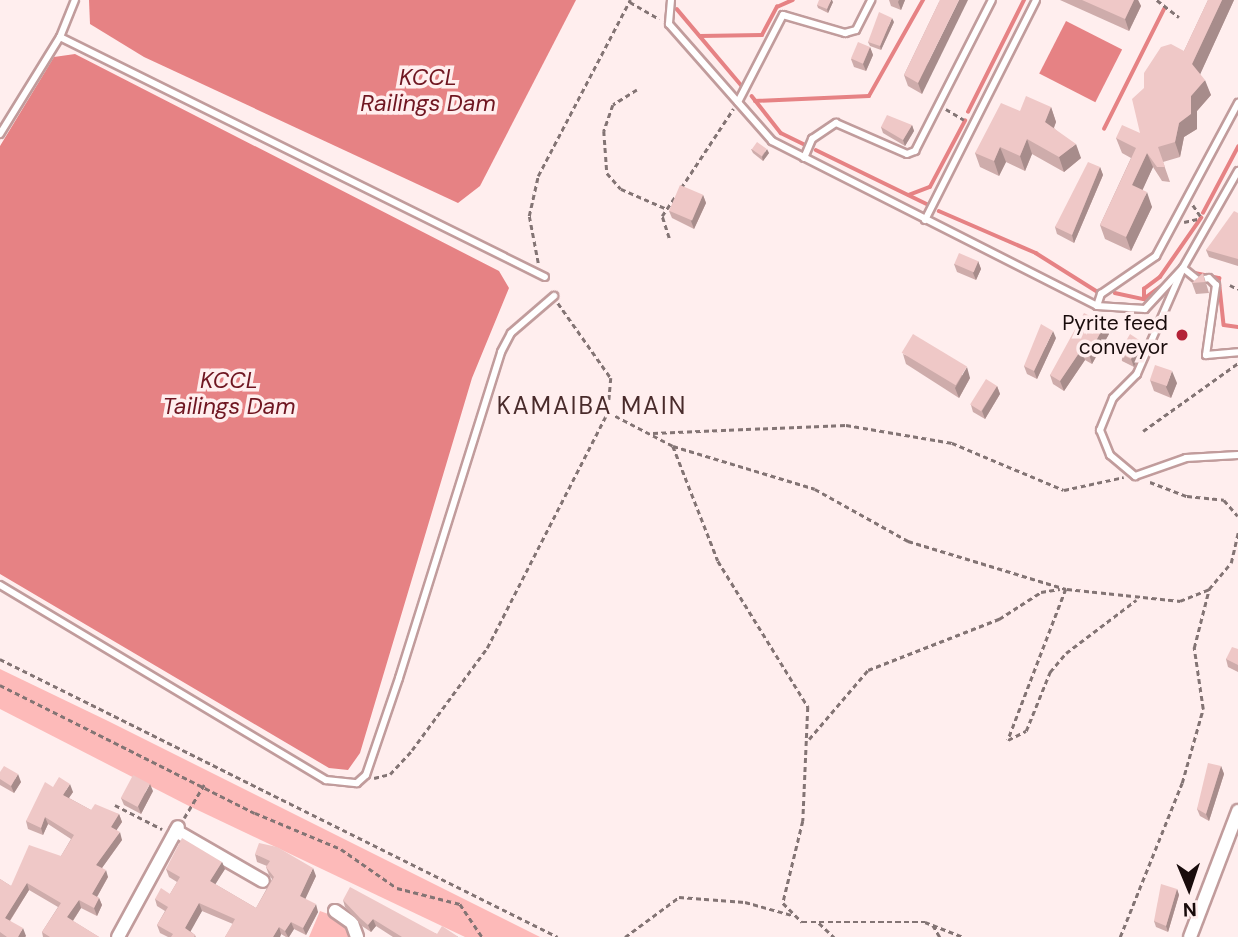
<!DOCTYPE html>
<style>
body{margin:0}
#map{position:relative;width:1238px;height:937px;overflow:hidden;background:#fee;font-family:"DM Sans",sans-serif}
div>[style]{position:absolute}
.green>*{inset:0;background:#fdbab9}
.water>*{inset:0;background:#e68284;transform-origin:0 0}
.stream>*{height:3.5px;margin:-1.75px;padding:0 1.75px;transform-origin:1.75px;border-radius:1.75px;background:#e68284}
.path>*{height:2.5px;margin-top:-1.25px;transform-origin:0;background:repeating-linear-gradient(90deg,#837474 0 5px,transparent 0 8.5px)}
.roads{filter:drop-shadow(2px 0 #c19c9c) drop-shadow(-2px 0 #c19c9c) drop-shadow(0 2px #c19c9c) drop-shadow(0 -2px #c19c9c)}
.service>*{height:6px;margin:-3px;padding:0 3px;transform-origin:3px;border-radius:3px;background:#fff}
.minor>*{height:12px;margin:-6px;padding:0 6px;transform-origin:6px;border-radius:6px;background:#fff}
.wall>*{inset:0;background:#ceacab}
.shaded-wall>*{inset:0;background:#a78c8b}
.building>*{inset:0;background:#efc8c7;transform-origin:0 0}
.dots>*{width:19px;height:19px;translate:-50% -50%;box-sizing:border-box;border:4px solid #fee;border-radius:50%}
span{translate:-50% -50%;white-space:nowrap;text-align:center;line-height:1.15;-webkit-text-stroke:7px #fee;paint-order:stroke}
.poi-label{font-size:21px;color:#190c0c}
.right{translate:-100% -50%;text-align:right}
.water-label{font-size:23px;color:#6f1621;font-style:italic}
.quarter-label{font-size:24px;color:#492b2b;letter-spacing:2px}
.north{position:absolute;left:1154px;top:853px;width:70px;height:70px;-webkit-text-stroke:5px #fee;paint-order:stroke;rotate:178deg;font-size:19px;font-weight:700;line-height:28px;text-align:center;color:#190c0c}
.north::after{content:'';display:block;margin:auto;width:24px;height:32px;background:#190c0c;clip-path:polygon(50% 0,100% 100%,50% 72%,0 100%)}
</style>
<div id="map">
<div class="green">
<div style="clip-path:polygon(0 669px,108px 721px,540px 937px,465px 937px,187px 805px,0 709px)"></div>
<div style="clip-path:polygon(320px 911px,342px 919px,352px 937px,309px 937px)"></div>
</div>
<div class="water">
<div style="clip-path:polygon(89px 0,576px 0,480px 186px,458px 203px,144px 57px,90px 24px)"></div>
<div style="left:1066px;top:21px;width:63px;height:59px;rotate:27deg"></div>
<div style="clip-path:polygon(75px 54px,499px 271px,509px 288px,472px 378px,360px 753px,348px 770px,329px 768px,0 574px,0 146px,54px 57px)"></div>
</div>
<div class="stream">
<div style="left:677px;top:9px;width:102px;rotate:49.8deg"></div>
<div style="left:700px;top:36px;width:62px;rotate:-0.9deg"></div>
<div style="left:762px;top:35px;width:32px;rotate:-62deg"></div>
<div style="left:777px;top:7px;width:17px;rotate:-24deg"></div>
<div style="left:752px;top:96px;width:47px;rotate:51.9deg"></div>
<div style="left:781px;top:133px;width:28px;rotate:26deg"></div>
<div style="left:755px;top:101px;width:114px;rotate:-2.5deg"></div>
<div style="left:869px;top:96px;width:110px;rotate:-60.6deg"></div>
<div style="left:968px;top:112px;width:125px;rotate:-63.4deg"></div>
<div style="left:1104px;top:129px;width:134px;rotate:-63.4deg"></div>
<div style="left:816px;top:150px;width:128px;rotate:26deg"></div>
<div style="left:909px;top:195px;width:22px;rotate:-21deg"></div>
<div style="left:930px;top:187px;width:75px;rotate:-62.1deg"></div>
<div style="left:939px;top:211px;width:106px;rotate:23.4deg"></div>
<div style="left:1036px;top:253px;width:77px;rotate:32.2deg"></div>
<div style="left:1203px;top:213px;width:75px;rotate:-62.1deg"></div>
<div style="left:1195px;top:273px;width:25px;rotate:12deg"></div>
<div style="left:1219px;top:278px;width:47px;rotate:83.9deg"></div>
<div style="left:1224px;top:325px;width:14px;rotate:8deg"></div>
<div style="left:1115px;top:293px;width:30px;rotate:12deg"></div>
<div style="left:1144px;top:299px;width:31px;rotate:-37deg"></div>
<div style="left:1144px;top:299px;width:10px;rotate:-90deg"></div>
<div style="left:1144px;top:289px;width:20px;rotate:-37deg"></div>
<div style="left:1160px;top:277px;width:72px;rotate:-55.2deg"></div>
</div>
<div class="path">
<div style="left:1157px;top:0;width:28px;rotate:38deg"></div>
<div style="left:630px;top:2px;width:34px;rotate:30deg"></div>
<div style="left:637px;top:90px;width:28px;rotate:148deg"></div>
<div style="left:613px;top:105px;width:28px;rotate:109deg"></div>
<div style="left:604px;top:131px;width:42px;rotate:85.9deg"></div>
<div style="left:607px;top:173px;width:21px;rotate:49deg"></div>
<div style="left:621px;top:189px;width:50px;rotate:23.5deg"></div>
<div style="left:946px;top:109px;width:21px;rotate:31deg"></div>
<div style="left:681px;top:188px;width:95px;rotate:-56.6deg"></div>
<div style="left:1193px;top:205px;width:14px;rotate:56deg"></div>
<div style="left:1184px;top:222px;width:17px;rotate:-13deg"></div>
<div style="left:669px;top:238px;width:23px;rotate:-108deg"></div>
<div style="left:662px;top:216px;width:23px;rotate:-56deg"></div>
<div style="left:538px;top:263px;width:48px;rotate:-100.8deg"></div>
<div style="left:529px;top:216px;width:41px;rotate:-77.3deg"></div>
<div style="left:538px;top:176px;width:199px;rotate:-62.4deg"></div>
<div style="left:1230px;top:285px;width:9px;rotate:27deg"></div>
<div style="left:558px;top:303px;width:92px;rotate:54.8deg"></div>
<div style="left:611px;top:378px;width:34px;rotate:95deg"></div>
<div style="left:608px;top:412px;width:73px;rotate:27.6deg"></div>
<div style="left:673px;top:446px;width:123px;rotate:68.6deg"></div>
<div style="left:718px;top:561px;width:172px;rotate:58.3deg"></div>
<div style="left:808px;top:707px;width:114px;rotate:92.5deg"></div>
<div style="left:803px;top:821px;width:84px;rotate:103.7deg"></div>
<div style="left:783px;top:903px;width:27px;rotate:45deg"></div>
<div style="left:802px;top:922px;width:123px"></div>
<div style="left:925px;top:922px;width:41px;rotate:21.5deg"></div>
<div style="left:1143px;top:431px;width:117px;rotate:-35.6deg"></div>
<div style="left:653px;top:433px;width:193px;rotate:-2.4deg"></div>
<div style="left:846px;top:425px;width:108px;rotate:9.6deg"></div>
<div style="left:952px;top:443px;width:121px;rotate:22.8deg"></div>
<div style="left:1064px;top:490px;width:61px;rotate:-12.2deg"></div>
<div style="left:673px;top:446px;width:148px;rotate:16.8deg"></div>
<div style="left:815px;top:489px;width:107px;rotate:29.2deg"></div>
<div style="left:908px;top:541px;width:165px;rotate:16.9deg"></div>
<div style="left:1066px;top:589px;width:162px;rotate:111deg"></div>
<div style="left:1150px;top:482px;width:40px;rotate:21deg"></div>
<div style="left:1187px;top:496px;width:37px;rotate:6deg"></div>
<div style="left:1224px;top:500px;width:21px;rotate:49deg"></div>
<div style="left:1067px;top:589px;width:114px;rotate:6.1deg"></div>
<div style="left:1180px;top:601px;width:31px;rotate:-22deg"></div>
<div style="left:1209px;top:589px;width:34px;rotate:-50deg"></div>
<div style="left:1231px;top:563px;width:31px;rotate:-77deg"></div>
<div style="left:0;top:659px;width:623px;rotate:26.48deg"></div>
<div style="left:0;top:685px;width:285px;rotate:26.7deg"></div>
<div style="left:255px;top:813px;width:93px;rotate:22.7deg"></div>
<div style="left:341px;top:849px;width:68px;rotate:34.9deg"></div>
<div style="left:397px;top:888px;width:65px;rotate:14.3deg"></div>
<div style="left:460px;top:904px;width:40px;rotate:56deg"></div>
<div style="left:809px;top:739px;width:91px;rotate:-49.5deg"></div>
<div style="left:868px;top:670px;width:141px;rotate:-21.3deg"></div>
<div style="left:999px;top:619px;width:50px;rotate:-32.7deg"></div>
<div style="left:1041px;top:592px;width:19px;rotate:-9deg"></div>
<div style="left:1008px;top:740px;width:20px;rotate:-27deg"></div>
<div style="left:1026px;top:731px;width:64px;rotate:-67.9deg"></div>
<div style="left:1050px;top:672px;width:25px;rotate:-50deg"></div>
<div style="left:1066px;top:653px;width:88px;rotate:-37.1deg"></div>
<div style="left:374px;top:778px;width:16px;rotate:-14deg"></div>
<div style="left:390px;top:774px;width:33px;rotate:-47deg"></div>
<div style="left:412px;top:750px;width:127px;rotate:-53.7deg"></div>
<div style="left:487px;top:648px;width:265px;rotate:-62.9deg"></div>
<div style="left:115px;top:805px;width:53px;rotate:27.1deg"></div>
<div style="left:184px;top:818px;width:39px;rotate:-59deg"></div>
<div style="left:819px;top:923px;width:21px;rotate:43deg"></div>
<div style="left:933px;top:925px;width:14px;rotate:60deg"></div>
<div style="left:625px;top:937px;width:67px;rotate:-36.5deg"></div>
<div style="left:679px;top:897px;width:66px;rotate:4.3deg"></div>
<div style="left:745px;top:902px;width:49px;rotate:15.5deg"></div>
<div style="left:1120px;top:937px;width:166px;rotate:-68.1deg"></div>
<div style="left:1182px;top:783px;width:77px;rotate:-74.2deg"></div>
<div style="left:1203px;top:709px;width:62px;rotate:-98.4deg"></div>
<div style="left:1194px;top:648px;width:61px;rotate:-75.7deg"></div>
</div>
<div class="roads">
<div class="service">
<div style="left:671px;top:0;width:24px;rotate:95deg"></div>
<div style="left:669px;top:24px;width:156px;rotate:48.6deg"></div>
<div style="left:772px;top:141px;width:364px;rotate:26.9deg"></div>
<div style="left:1097px;top:306px;width:48px;rotate:3.6deg"></div>
<div style="left:1145px;top:309px;width:56px;rotate:-47.2deg"></div>
<div style="left:1183px;top:268px;width:19px;rotate:39deg"></div>
<div style="left:1198px;top:280px;width:11px;rotate:-10deg"></div>
<div style="left:1209px;top:278px;width:10px;rotate:45deg"></div>
<div style="left:1216px;top:285px;width:71px;rotate:98.1deg"></div>
<div style="left:1206px;top:355px;width:32px;rotate:-5deg"></div>
<div style="left:60px;top:37px;width:541px;rotate:26.33deg"></div>
<div style="left:738px;top:102px;width:98px;rotate:-62.7deg"></div>
<div style="left:783px;top:15px;width:65px;rotate:16.2deg"></div>
<div style="left:845px;top:33px;width:11px;rotate:-15deg"></div>
<div style="left:856px;top:30px;width:34px;rotate:-63deg"></div>
<div style="left:0;top:134px;width:114px;rotate:-58.3deg"></div>
<div style="left:60px;top:37px;width:40px;rotate:-68deg"></div>
<div style="left:804px;top:158px;width:21px;rotate:-67deg"></div>
<div style="left:812px;top:139px;width:29px;rotate:-34deg"></div>
<div style="left:836px;top:123px;width:77px;rotate:23.6deg"></div>
<div style="left:907px;top:154px;width:9px;rotate:-21deg"></div>
<div style="left:915px;top:151px;width:169px;rotate:-63deg"></div>
<div style="left:1238px;top:171px;width:112px;rotate:119.6deg"></div>
<div style="left:1183px;top:268px;width:116px;rotate:113.5deg"></div>
<div style="left:1137px;top:374px;width:34px;rotate:135deg"></div>
<div style="left:1113px;top:398px;width:35px;rotate:112deg"></div>
<div style="left:1100px;top:430px;width:27px;rotate:68deg"></div>
<div style="left:1110px;top:455px;width:33px;rotate:40deg"></div>
<div style="left:1135px;top:476px;width:54px;rotate:-19.4deg"></div>
<div style="left:1186px;top:458px;width:52px;rotate:-3.3deg"></div>
<div style="left:925px;top:220px;width:246px;rotate:-63.2deg"></div>
<div style="left:1097px;top:306px;width:13px;rotate:-72deg"></div>
<div style="left:1101px;top:294px;width:67px;rotate:-34.6deg"></div>
<div style="left:1156px;top:256px;width:174px;rotate:-61.8deg"></div>
<div style="left:0;top:585px;width:380px;rotate:30.9deg"></div>
<div style="left:326px;top:780px;width:31px;rotate:6deg"></div>
<div style="left:357px;top:783px;width:12px;rotate:-42deg"></div>
<div style="left:366px;top:775px;width:102px;rotate:-71.2deg"></div>
<div style="left:399px;top:678px;width:342px;rotate:-72.6deg"></div>
<div style="left:501px;top:352px;width:21px;rotate:-62deg"></div>
<div style="left:511px;top:333px;width:57px;rotate:-40.7deg"></div>
</div>
<div class="minor">
<div style="left:176px;top:831px;width:100px;rotate:29.9deg"></div>
<div style="left:335px;top:911px;width:21px;rotate:35deg"></div>
<div style="left:352px;top:923px;width:15px;rotate:70deg"></div>
<div style="left:118px;top:937px;width:125px;rotate:-61.4deg"></div>
<div style="left:1190px;top:937px;width:135px;rotate:-69.1deg"></div>
</div>
</div>
<div class="wall">
<div style="clip-path:polygon(889px 0,905px 0,901px 10px,891px 6px)"></div>
<div style="clip-path:polygon(940px 0,922px 94px,908px 86px,904px 75px)"></div>
<div style="clip-path:polygon(1060px 0,1138px 0,1141px 6px,1129px 31px)"></div>
<div style="clip-path:polygon(1208px 0,1234px 0,1200px 74px,1211px 95px,1197px 111px,1197px 129px,1184px 137px,1180px 157px,1163px 162px,1170px 182px,1162px 181px,1153px 167px,1142px 190px,1152px 207px,1131px 251px,1105px 239px,1100px 225px,1131px 158px,1122px 153px,1116px 138px,1140px 133px,1184px 51px)"></div>
<div style="clip-path:polygon(833px 2px,828px 13px,818px 8px,817px 5px)"></div>
<div style="clip-path:polygon(894px 22px,881px 50px,870px 46px,868px 42px)"></div>
<div style="clip-path:polygon(870px 47px,873px 55px,866px 71px,854px 67px,851px 59px)"></div>
<div style="clip-path:polygon(1051px 107px,1056px 122px,1054px 128px,1081px 158px,1064px 172px,1032px 154px,1025px 171px,1006px 162px,999px 176px,980px 167px,975px 153px,1020px 111px)"></div>
<div style="clip-path:polygon(912px 125px,914px 131px,905px 146px,883px 133px,881px 127px)"></div>
<div style="clip-path:polygon(751px 149px,769px 153px,763px 161px,753px 153px)"></div>
<div style="clip-path:polygon(1100px 167px,1103px 175px,1074px 243px,1057px 234px,1055px 227px)"></div>
<div style="clip-path:polygon(703px 195px,706px 203px,694px 229px,672px 218px,669px 211px)"></div>
<div style="clip-path:polygon(1238px 213px,1238px 266px,1209px 257px,1206px 250px)"></div>
<div style="clip-path:polygon(978px 261px,981px 269px,976px 280px,957px 272px,954px 264px)"></div>
<div style="clip-path:polygon(1203px 273px,1209px 293px,1196px 294px,1192px 283px)"></div>
<div style="clip-path:polygon(1105px 324px,1109px 334px,1092px 364px,1085px 360px,1064px 391px,1053px 384px,1050px 375px)"></div>
<div style="clip-path:polygon(1056px 338px,1037px 379px,1027px 374px,1024px 366px)"></div>
<div style="clip-path:polygon(1142px 347px,1134px 367px,1122px 361px,1119px 353px)"></div>
<div style="clip-path:polygon(903px 354px,970px 378px,959px 398px,906px 364px)"></div>
<div style="clip-path:polygon(1150px 380px,1177px 383px,1171px 398px,1154px 391px)"></div>
<div style="clip-path:polygon(997px 386px,1000px 394px,985px 419px,973px 412px,971px 405px)"></div>
<div style="clip-path:polygon(1238px 649px,1238px 672px,1228px 667px,1226px 659px)"></div>
<div style="clip-path:polygon(1221px 766px,1224px 774px,1209px 821px,1200px 816px,1197px 809px)"></div>
<div style="clip-path:polygon(0 772px,21px 782px,14px 793px,0 785px)"></div>
<div style="clip-path:polygon(53px 787px,73px 792px,69px 798px,91px 810px,119px 814px,122px 822px,116px 830px,122px 840px,102px 868px,108px 877px,97px 897px,99px 898px,102px 905px,97px 916px,81px 908px,73px 921px,99px 937px,43px 937px,42px 932px,58px 907px,29px 890px,10px 921px,26px 936px,25px 937px,0 937px,0 879px,11px 886px,61px 856px,71px 839px,48px 824px,43px 835px,28px 829px,26px 821px)"></div>
<div style="clip-path:polygon(153px 791px,141px 814px,124px 805px,121px 798px)"></div>
<div style="clip-path:polygon(255px 854px,316px 876px,305px 899px,318px 912px,306px 935px,294px 929px,289px 937px,286px 937px,281px 934px,280px 937px,225px 937px,233px 924px,202px 911px,190px 931px,195px 935px,196px 937px,168px 937px,160px 933px,157px 925px,165px 911px,157px 906px,155px 899px,170px 894px,177px 882px,169px 877px,166px 869px,222px 862px,225px 869px,215px 884px,256px 908px,272px 879px,269px 875px,266px 867px,267px 866px,257px 862px)"></div>
<div style="clip-path:polygon(1177px 889px,1179px 895px,1168px 932px,1156px 927px,1154px 921px)"></div>
<div style="clip-path:polygon(343px 900px,437px 934px,457px 936px,458px 937px,393px 937px,376px 926px,371px 932px,362px 926px,345px 907px)"></div>
</div>
<div class="shaded-wall">
<div style="clip-path:polygon(831px 0,832px 0,833px 2px,828px 13px,827px 9px)"></div>
<div style="clip-path:polygon(899px 0,905px 0,901px 10px,898px 2px)"></div>
<div style="clip-path:polygon(959px 0,968px 0,922px 94px,918px 83px)"></div>
<div style="clip-path:polygon(1134px 0,1138px 0,1141px 6px,1129px 31px,1125px 19px)"></div>
<div style="clip-path:polygon(1222px 0,1234px 0,1198px 79px,1192px 64px)"></div>
<div style="clip-path:polygon(892px 18px,894px 22px,881px 50px,880px 46px)"></div>
<div style="clip-path:polygon(870px 47px,873px 55px,866px 71px,863px 64px)"></div>
<div style="clip-path:polygon(1205px 80px,1211px 95px,1197px 111px,1197px 129px,1184px 137px,1180px 157px,1175px 142px,1179px 123px,1191px 96px)"></div>
<div style="clip-path:polygon(1051px 107px,1056px 122px,1050px 137px,1045px 122px)"></div>
<div style="clip-path:polygon(912px 125px,914px 131px,905px 146px,903px 140px)"></div>
<div style="clip-path:polygon(1027px 139px,1032px 154px,1025px 171px,1020px 156px)"></div>
<div style="clip-path:polygon(1076px 144px,1081px 158px,1064px 172px,1059px 157px)"></div>
<div style="clip-path:polygon(1000px 147px,1006px 162px,999px 176px,994px 161px)"></div>
<div style="clip-path:polygon(767px 149px,769px 153px,763px 161px,762px 157px)"></div>
<div style="clip-path:polygon(1147px 153px,1153px 167px,1138px 200px,1132px 185px)"></div>
<div style="clip-path:polygon(1100px 167px,1103px 175px,1074px 243px,1072px 235px)"></div>
<div style="clip-path:polygon(1147px 192px,1152px 207px,1131px 251px,1126px 237px)"></div>
<div style="clip-path:polygon(703px 195px,706px 203px,694px 229px,691px 221px)"></div>
<div style="clip-path:polygon(978px 261px,981px 269px,976px 280px,973px 273px)"></div>
<div style="clip-path:polygon(1105px 324px,1109px 334px,1092px 364px,1089px 354px)"></div>
<div style="clip-path:polygon(1053px 331px,1056px 338px,1037px 379px,1034px 371px)"></div>
<div style="clip-path:polygon(1139px 340px,1142px 347px,1134px 367px,1131px 359px)"></div>
<div style="clip-path:polygon(1081px 350px,1085px 360px,1064px 391px,1060px 381px)"></div>
<div style="clip-path:polygon(967px 367px,970px 378px,959px 398px,955px 388px)"></div>
<div style="clip-path:polygon(1172px 371px,1177px 383px,1171px 398px,1166px 387px)"></div>
<div style="clip-path:polygon(997px 386px,1000px 394px,985px 419px,982px 411px)"></div>
<div style="clip-path:polygon(1221px 766px,1224px 774px,1209px 821px,1206px 814px)"></div>
<div style="clip-path:polygon(18px 774px,21px 782px,14px 793px,11px 786px)"></div>
<div style="clip-path:polygon(70px 784px,73px 792px,66px 802px,63px 795px)"></div>
<div style="clip-path:polygon(150px 784px,153px 791px,141px 814px,138px 806px)"></div>
<div style="clip-path:polygon(119px 814px,122px 822px,114px 834px,111px 827px)"></div>
<div style="clip-path:polygon(45px 817px,48px 824px,43px 835px,41px 828px)"></div>
<div style="clip-path:polygon(120px 832px,122px 840px,99px 872px,96px 865px)"></div>
<div style="clip-path:polygon(222px 862px,225px 869px,213px 888px,210px 881px)"></div>
<div style="clip-path:polygon(313px 868px,316px 876px,303px 904px,300px 896px)"></div>
<div style="clip-path:polygon(106px 870px,108px 877px,94px 902px,92px 894px)"></div>
<div style="clip-path:polygon(27px 883px,29px 890px,7px 925px,5px 918px)"></div>
<div style="clip-path:polygon(1177px 889px,1179px 895px,1168px 932px,1166px 926px)"></div>
<div style="clip-path:polygon(99px 898px,102px 905px,97px 916px,94px 908px)"></div>
<div style="clip-path:polygon(79px 900px,81px 908px,70px 925px,67px 917px)"></div>
<div style="clip-path:polygon(199px 903px,202px 911px,188px 936px,185px 928px)"></div>
<div style="clip-path:polygon(316px 904px,318px 912px,306px 935px,303px 928px)"></div>
<div style="clip-path:polygon(373px 919px,376px 926px,371px 932px,368px 925px)"></div>
<div style="clip-path:polygon(291px 922px,294px 929px,289px 937px,288px 937px,285px 931px)"></div>
<div style="clip-path:polygon(279px 927px,281px 934px,280px 937px,273px 937px)"></div>
<div style="clip-path:polygon(23px 928px,26px 936px,25px 937px,18px 937px)"></div>
</div>
<div class="building">
<div style="clip-path:polygon(819px 0,831px 0,827px 9px,817px 5px)"></div>
<div style="clip-path:polygon(940px 0,959px 0,918px 83px,904px 75px)"></div>
<div style="clip-path:polygon(1082px 0,1134px 0,1125px 19px)"></div>
<div style="clip-path:polygon(1208px 0,1222px 0,1192px 64px,1205px 80px,1191px 96px,1191px 114px,1179px 123px,1175px 142px,1158px 147px,1165px 167px,1157px 167px,1147px 153px,1132px 185px,1147px 192px,1126px 237px,1100px 225px,1136px 148px,1116px 138px,1122px 125px,1140px 133px,1132px 99px,1144px 88px,1144px 73px,1161px 47px,1171px 44px,1184px 51px)"></div>
<div style="clip-path:polygon(879px 12px,892px 18px,880px 46px,868px 42px)"></div>
<div style="left:858px;top:42px;width:13px;height:18px;rotate:23deg"></div>
<div style="clip-path:polygon(1026px 96px,1051px 107px,1045px 122px,1076px 144px,1059px 157px,1027px 139px,1020px 156px,1000px 147px,994px 161px,975px 153px,1001px 103px,1020px 111px)"></div>
<div style="clip-path:polygon(887px 115px,912px 125px,903px 140px,881px 127px)"></div>
<div style="left:757px;top:142px;width:12px;height:9px;rotate:35deg"></div>
<div style="clip-path:polygon(1088px 162px,1100px 167px,1072px 235px,1055px 227px)"></div>
<div style="left:680px;top:185px;width:25px;height:28px;rotate:23deg"></div>
<div style="clip-path:polygon(1234px 211px,1238px 213px,1238px 259px,1206px 250px)"></div>
<div style="left:959px;top:253px;width:21px;height:12px;rotate:23deg"></div>
<div style="clip-path:polygon(1203px 273px,1205px 282px,1192px 283px)"></div>
<div style="clip-path:polygon(1084px 313px,1105px 324px,1089px 354px,1081px 350px,1060px 381px,1050px 375px)"></div>
<div style="clip-path:polygon(1041px 324px,1053px 331px,1034px 371px,1024px 366px)"></div>
<div style="left:913px;top:334px;width:63px;height:22px;rotate:31deg"></div>
<div style="clip-path:polygon(1130px 334px,1139px 340px,1131px 359px,1119px 353px)"></div>
<div style="left:1155px;top:365px;width:18px;height:16px;rotate:19deg"></div>
<div style="left:986px;top:379px;width:13px;height:30px;rotate:32deg"></div>
<div style="clip-path:polygon(1232px 647px,1238px 649px,1238px 665px,1226px 659px)"></div>
<div style="clip-path:polygon(1208px 763px,1221px 766px,1206px 814px,1197px 809px)"></div>
<div style="clip-path:polygon(4px 766px,18px 774px,11px 786px,0 779px,0 772px)"></div>
<div style="left:133px;top:775px;width:19px;height:26px;rotate:28deg"></div>
<div style="clip-path:polygon(59px 777px,70px 784px,63px 795px,91px 810px,95px 804px,119px 814px,111px 827px,120px 832px,96px 865px,106px 870px,92px 894px,99px 898px,94px 908px,79px 900px,67px 917px,99px 937px,50px 937px,42px 932px,61px 903px,27px 883px,5px 918px,23px 928px,18px 937px,7px 937px,0 932px,0 879px,11px 886px,29px 845px,61px 856px,74px 835px,45px 817px,41px 828px,26px 821px,45px 782px,53px 787px)"></div>
<div style="clip-path:polygon(182px 838px,222px 862px,210px 881px,256px 908px,274px 877px,266px 867px,270px 861px,255px 854px,259px 843px,277px 847px,313px 868px,300px 896px,316px 904px,303px 928px,291px 922px,285px 931px,279px 927px,273px 937px,225px 937px,235px 919px,199px 903px,185px 928px,195px 935px,194px 937px,171px 937px,173px 934px,157px 925px,168px 907px,155px 899px,161px 888px,170px 894px,180px 877px,166px 869px)"></div>
<div style="clip-path:polygon(1161px 884px,1177px 889px,1166px 926px,1154px 921px)"></div>
<div style="clip-path:polygon(350px 887px,437px 934px,442px 926px,457px 936px,457px 937px,402px 937px,373px 919px,368px 925px,360px 918px,343px 900px)"></div>
</div>
<div class="dots">
<div style="left:1182px;top:335px;background:#b42237"></div>
</div>
<div class="poi-label">
<span class="right" style="left:1168px;top:335px">Pyrite feed<br>conveyor</span>
</div>
<div class="water-label">
<span style="left:428px;top:90px">KCCL<br>Railings Dam</span>
<span style="left:229px;top:393px">KCCL<br>Tailings Dam</span>
</div>
<div class="quarter-label">
<span style="left:592px;top:406px">KAMAIBA MAIN</span>
</div>
<div class="north">N</div>
</div>
